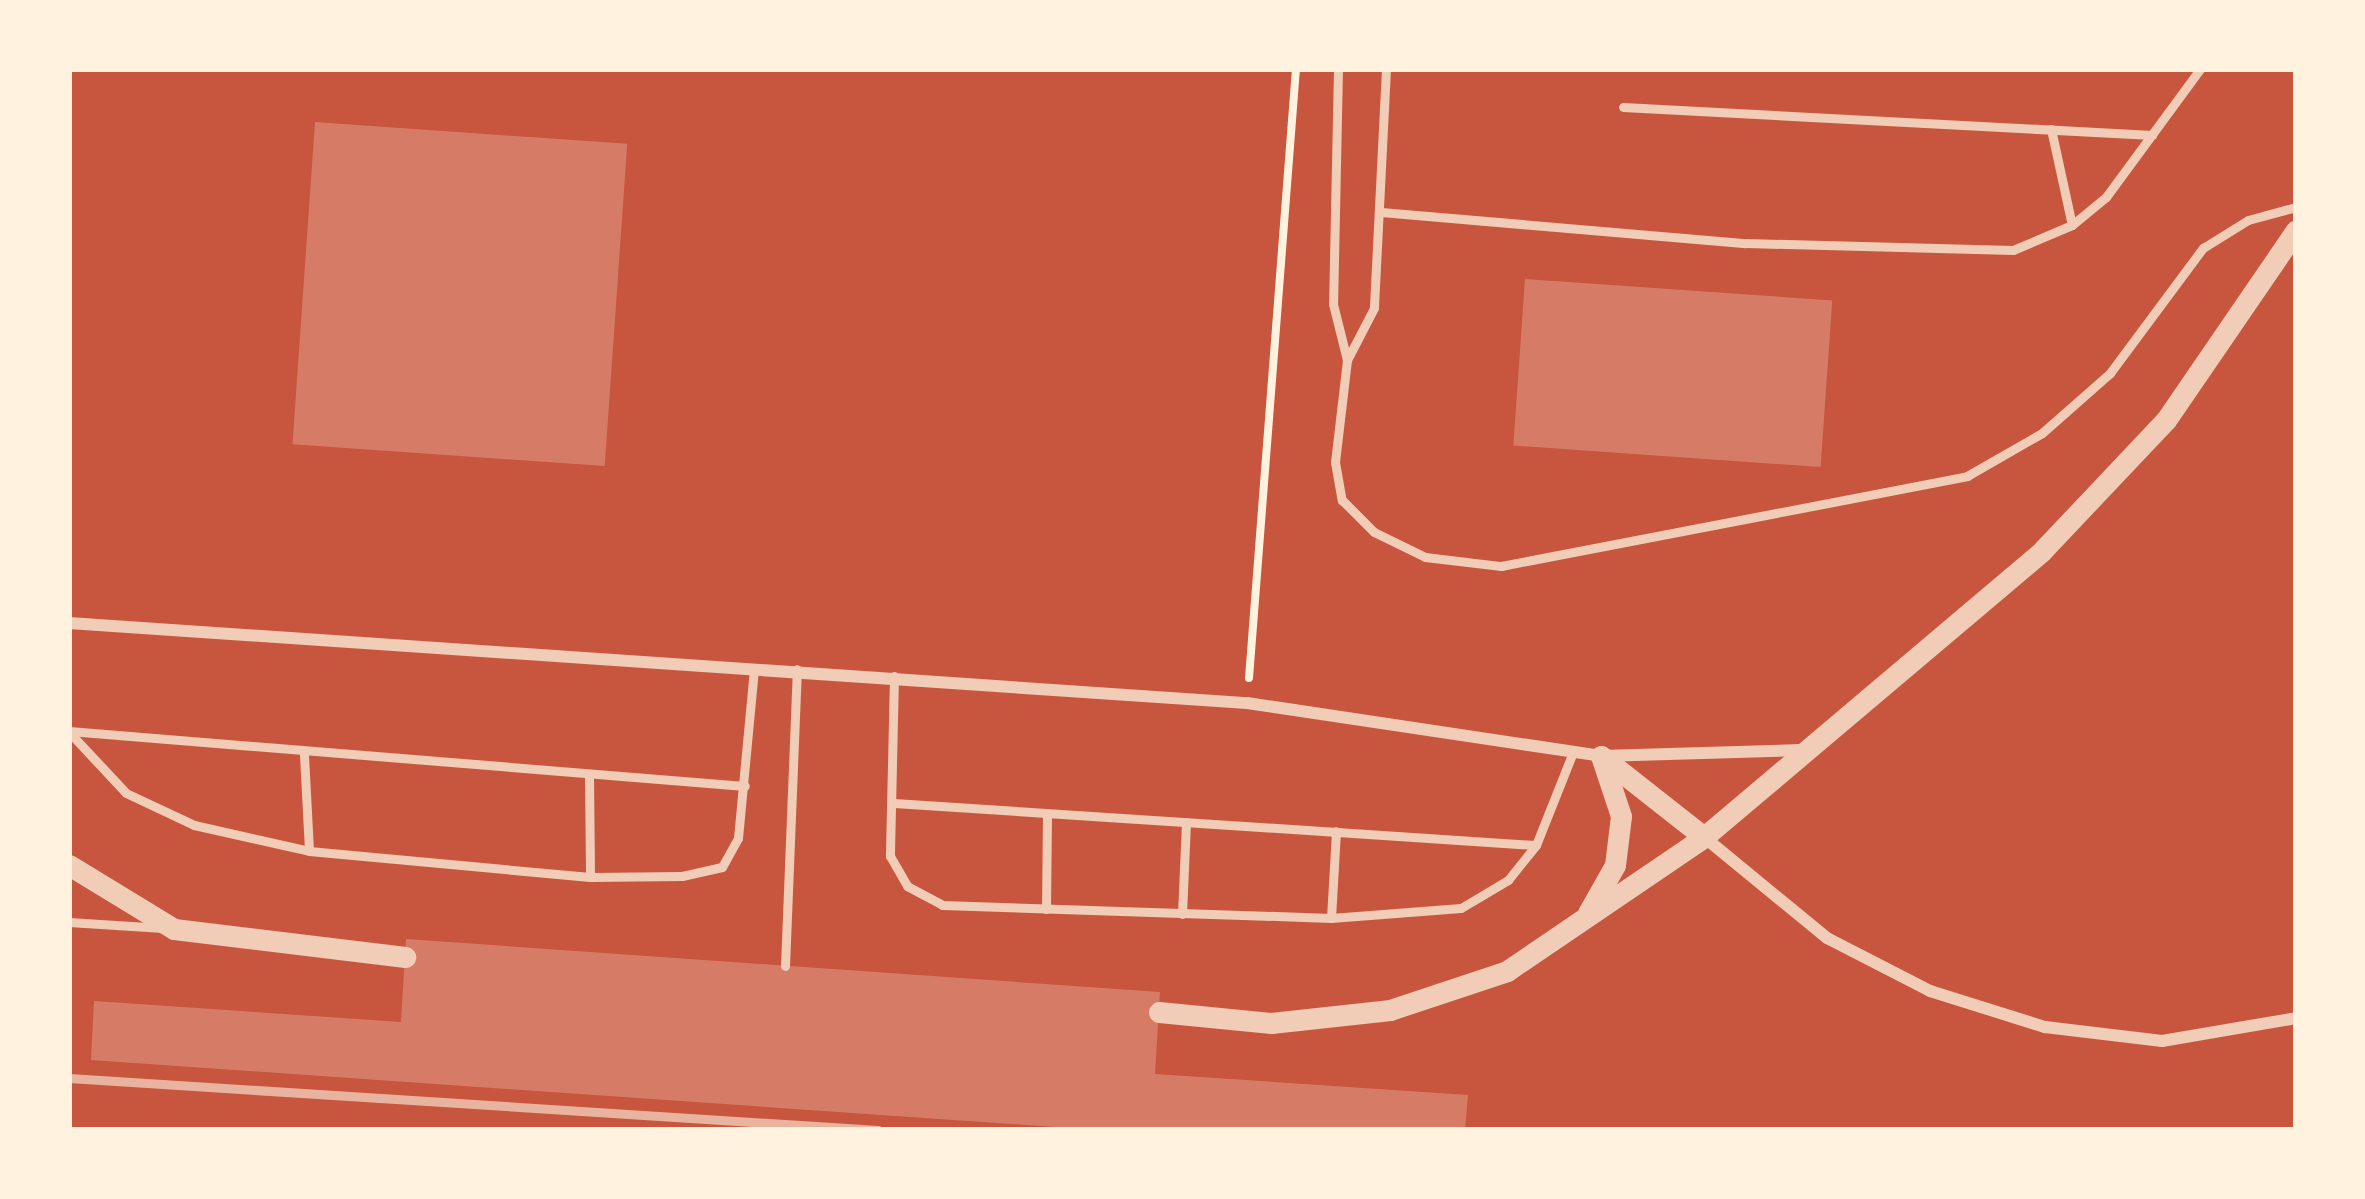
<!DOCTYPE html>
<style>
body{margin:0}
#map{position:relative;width:2365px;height:1199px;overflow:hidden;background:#c8553d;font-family:"Source Sans 3",sans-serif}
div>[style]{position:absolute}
.building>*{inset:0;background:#d67c66;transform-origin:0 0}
.path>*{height:8px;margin:-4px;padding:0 4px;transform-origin:4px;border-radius:4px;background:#fff3e0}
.service>*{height:9px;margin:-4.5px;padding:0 4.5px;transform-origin:4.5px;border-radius:4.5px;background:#f1ccb7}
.minor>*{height:12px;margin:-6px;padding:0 6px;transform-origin:6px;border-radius:6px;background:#f1ccb7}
.tertiary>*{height:21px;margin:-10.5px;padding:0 10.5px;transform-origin:10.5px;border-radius:10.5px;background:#f1ccb7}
.rail>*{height:9px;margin:-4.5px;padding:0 4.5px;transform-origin:4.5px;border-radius:4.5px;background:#e9b49f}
span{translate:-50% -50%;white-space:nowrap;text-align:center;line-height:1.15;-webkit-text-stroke:9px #fff3e0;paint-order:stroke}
.frame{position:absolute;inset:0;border:72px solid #fff3e0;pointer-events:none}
</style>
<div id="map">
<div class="building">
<div style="left:315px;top:122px;width:313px;height:323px;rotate:4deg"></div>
<div style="left:1525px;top:279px;width:308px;height:167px;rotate:4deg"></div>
<div style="clip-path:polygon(406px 939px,1160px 992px,1155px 1074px,1468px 1095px,1465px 1130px,1097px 1130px,91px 1060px,94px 1001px,401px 1022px)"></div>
</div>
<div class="path">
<div style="left:1249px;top:678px;width:611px;rotate:-85.59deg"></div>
</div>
<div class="service">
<div style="left:1338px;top:69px;width:235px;rotate:91.2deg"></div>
<div style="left:1333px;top:304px;width:58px;rotate:76deg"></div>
<div style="left:1386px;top:69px;width:239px;rotate:92.9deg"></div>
<div style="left:1374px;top:308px;width:59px;rotate:117.4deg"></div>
<div style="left:1347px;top:360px;width:103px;rotate:96.7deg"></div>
<div style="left:1335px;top:462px;width:39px;rotate:80deg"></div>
<div style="left:1342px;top:500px;width:45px;rotate:45deg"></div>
<div style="left:1374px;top:532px;width:57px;rotate:26.1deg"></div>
<div style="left:1425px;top:557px;width:77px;rotate:6.8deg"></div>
<div style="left:1501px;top:566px;width:475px;rotate:-10.9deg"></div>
<div style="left:1967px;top:476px;width:86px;rotate:-29.8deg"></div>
<div style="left:2042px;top:433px;width:91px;rotate:-41.4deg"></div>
<div style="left:2110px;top:373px;width:156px;rotate:-53.4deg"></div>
<div style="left:2203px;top:248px;width:53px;rotate:-31.9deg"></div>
<div style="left:2248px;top:220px;width:50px;rotate:-15.2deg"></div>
<div style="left:1623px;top:107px;width:530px;rotate:3.03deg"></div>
<div style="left:2051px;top:129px;width:98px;rotate:77.7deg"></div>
<div style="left:1381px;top:212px;width:366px;rotate:4.9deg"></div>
<div style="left:1746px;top:243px;width:267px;rotate:1.5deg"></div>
<div style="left:2013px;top:250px;width:64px;rotate:-23deg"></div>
<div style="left:2072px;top:225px;width:44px;rotate:-39.5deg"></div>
<div style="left:2106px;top:197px;width:159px;rotate:-53.7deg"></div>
<div style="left:894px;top:676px;width:180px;rotate:91.3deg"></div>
<div style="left:890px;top:856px;width:34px;rotate:60deg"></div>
<div style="left:907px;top:886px;width:40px;rotate:28deg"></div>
<div style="left:942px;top:905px;width:389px;rotate:1.9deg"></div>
<div style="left:1331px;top:918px;width:130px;rotate:-4.4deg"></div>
<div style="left:1461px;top:908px;width:55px;rotate:-30.8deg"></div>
<div style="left:1508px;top:880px;width:45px;rotate:-51.3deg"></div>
<div style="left:1536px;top:845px;width:100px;rotate:-68.3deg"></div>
<div style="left:69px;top:731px;width:678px;rotate:4.65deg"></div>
<div style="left:69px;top:732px;width:83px;rotate:46.9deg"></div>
<div style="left:126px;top:793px;width:75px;rotate:25.2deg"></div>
<div style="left:194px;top:825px;width:118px;rotate:12.7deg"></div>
<div style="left:309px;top:851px;width:282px;rotate:5.3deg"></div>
<div style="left:590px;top:877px;width:92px;rotate:-0.6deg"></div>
<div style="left:682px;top:876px;width:41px;rotate:-12.7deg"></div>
<div style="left:722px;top:867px;width:33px;rotate:-61deg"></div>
<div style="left:738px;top:838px;width:170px;rotate:-84.6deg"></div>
<div style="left:304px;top:755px;width:96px;rotate:87deg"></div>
<div style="left:589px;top:776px;width:101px;rotate:89.4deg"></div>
<div style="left:894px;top:803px;width:642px;rotate:3.75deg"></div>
<div style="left:1046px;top:909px;width:96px;rotate:-89.4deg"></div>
<div style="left:1182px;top:914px;width:92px;rotate:-87.5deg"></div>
<div style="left:1331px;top:918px;width:87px;rotate:-86.7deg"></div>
<div style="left:69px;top:922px;width:94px;rotate:3.7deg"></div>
<div style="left:785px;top:966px;width:297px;rotate:-87.7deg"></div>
</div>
<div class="minor">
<div style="left:69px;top:623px;width:1181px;rotate:3.89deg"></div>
<div style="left:1247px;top:703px;width:358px;rotate:8.5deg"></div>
<div style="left:1601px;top:756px;width:200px;rotate:-1.7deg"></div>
<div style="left:1704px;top:837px;width:159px;rotate:39.4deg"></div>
<div style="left:1827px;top:938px;width:116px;rotate:27.2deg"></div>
<div style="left:1930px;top:991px;width:121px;rotate:17.4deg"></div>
<div style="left:2045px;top:1027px;width:118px;rotate:6.8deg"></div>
<div style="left:2162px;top:1041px;width:136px;rotate:-9.7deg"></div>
</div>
<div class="tertiary">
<div style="left:1601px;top:756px;width:131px;rotate:38.2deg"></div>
<div style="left:69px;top:865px;width:123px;rotate:31.4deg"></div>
<div style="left:174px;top:929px;width:233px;rotate:6.9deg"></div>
<div style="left:1588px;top:913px;width:55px;rotate:-60.6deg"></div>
<div style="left:1615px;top:865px;width:49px;rotate:-83deg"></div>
<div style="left:1621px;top:816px;width:63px;rotate:-108.4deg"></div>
<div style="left:1159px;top:1012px;width:113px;rotate:5.6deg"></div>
<div style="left:1271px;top:1023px;width:120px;rotate:-6.2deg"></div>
<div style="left:1390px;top:1010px;width:123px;rotate:-18.4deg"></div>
<div style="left:1507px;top:971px;width:238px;rotate:-34.2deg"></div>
<div style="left:1704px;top:837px;width:443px;rotate:-40.2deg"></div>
<div style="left:2042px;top:551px;width:180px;rotate:-46.6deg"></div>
<div style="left:2166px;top:420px;width:230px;rotate:-55.6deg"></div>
</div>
<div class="rail">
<div style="left:69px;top:1078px;width:811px;rotate:3.68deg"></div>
</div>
<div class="frame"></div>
</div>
